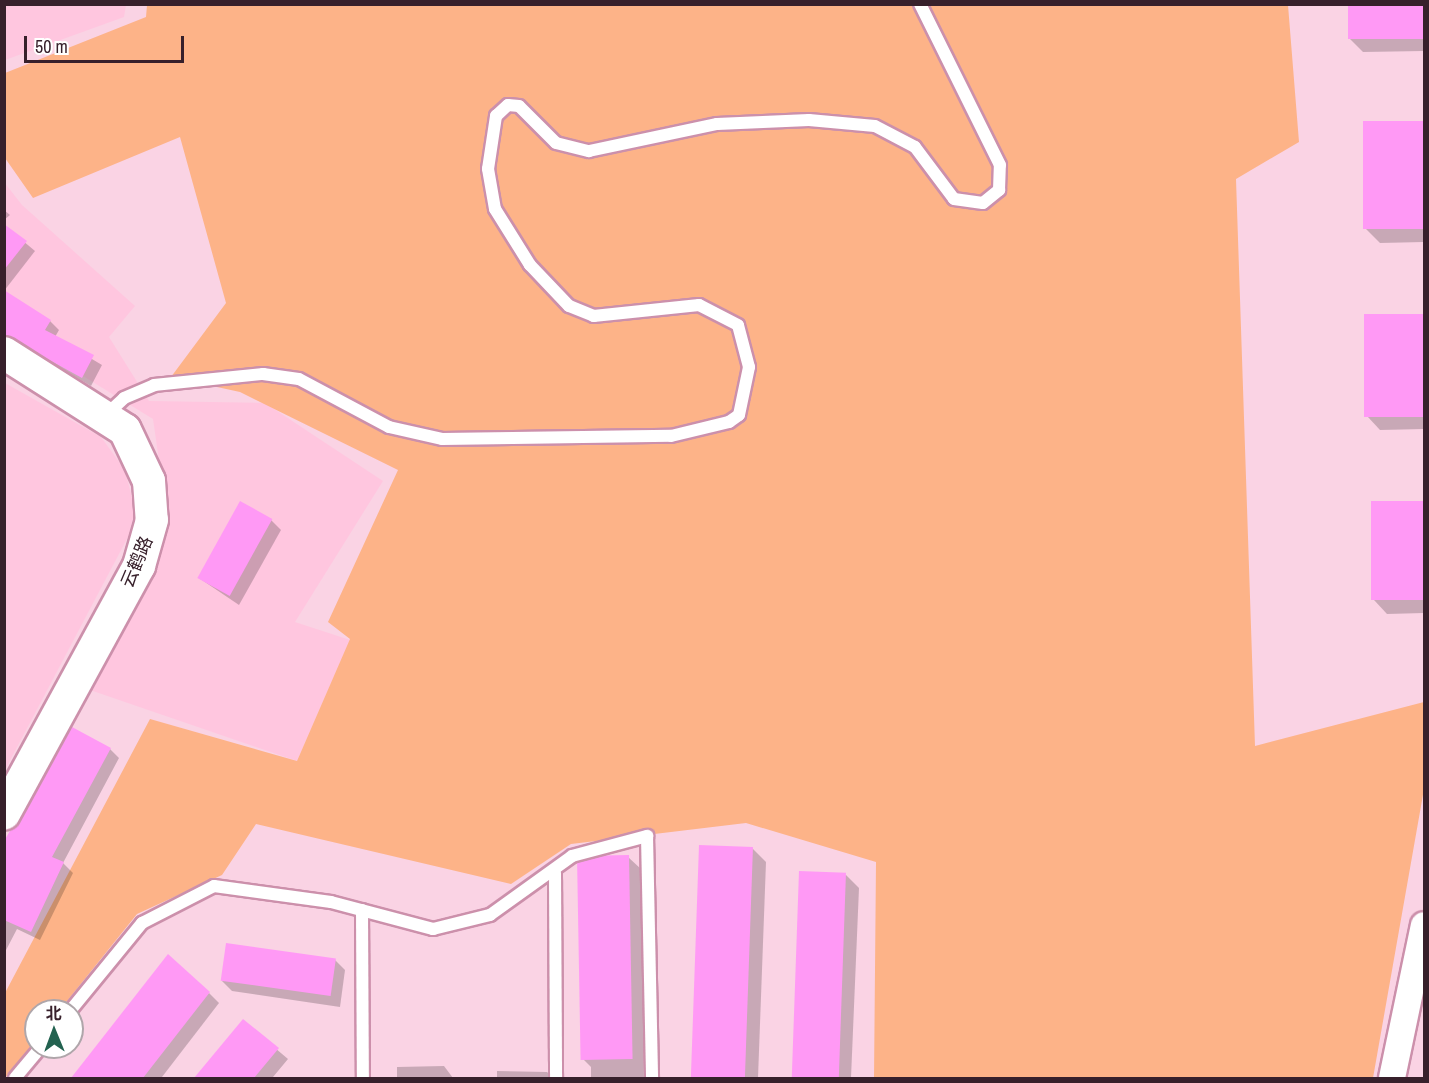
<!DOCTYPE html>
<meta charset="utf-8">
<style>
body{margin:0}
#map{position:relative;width:1429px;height:1083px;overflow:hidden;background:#fad3e4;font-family:"Archivo Narrow","Noto Sans SC",sans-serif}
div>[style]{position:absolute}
.built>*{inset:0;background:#ffc6df}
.green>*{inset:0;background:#fdb388}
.shadow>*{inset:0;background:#0003}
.building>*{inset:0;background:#ff99f5;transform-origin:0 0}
.roads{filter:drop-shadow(2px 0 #cc90ab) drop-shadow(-2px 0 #cc90ab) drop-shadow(0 2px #cc90ab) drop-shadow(0 -2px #cc90ab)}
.service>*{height:12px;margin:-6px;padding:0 6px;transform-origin:6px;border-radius:6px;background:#fff}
.minor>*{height:26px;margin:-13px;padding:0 13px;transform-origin:13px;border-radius:13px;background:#fff}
.tertiary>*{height:32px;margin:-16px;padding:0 16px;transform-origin:16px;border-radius:16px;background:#fff}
span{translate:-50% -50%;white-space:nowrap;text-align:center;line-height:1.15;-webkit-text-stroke:4.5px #fff;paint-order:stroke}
.street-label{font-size:18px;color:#37202b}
.frame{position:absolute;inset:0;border:6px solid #37202b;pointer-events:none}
.north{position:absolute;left:24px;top:999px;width:60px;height:60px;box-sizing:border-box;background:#fff;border:2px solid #afa6aa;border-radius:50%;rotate:359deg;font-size:16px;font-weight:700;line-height:24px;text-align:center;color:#37202b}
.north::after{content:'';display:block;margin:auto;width:21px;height:27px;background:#236250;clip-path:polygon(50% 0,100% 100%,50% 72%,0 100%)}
.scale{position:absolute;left:24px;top:36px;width:160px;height:27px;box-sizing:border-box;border:3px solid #37202b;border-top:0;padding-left:8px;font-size:18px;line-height:21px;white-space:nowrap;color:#37202b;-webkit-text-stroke:4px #fff;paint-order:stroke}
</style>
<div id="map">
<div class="built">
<div style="clip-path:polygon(5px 4px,126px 4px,126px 5px,124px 17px,5px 60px)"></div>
<div style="clip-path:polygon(4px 182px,22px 205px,135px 306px,109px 337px,149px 401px,265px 403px,383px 481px,295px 622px,350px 640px,297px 761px,90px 690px,169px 529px,153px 419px,5px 328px)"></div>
<div style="clip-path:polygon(5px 383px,101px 437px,125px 470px,135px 510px,129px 535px,5px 770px)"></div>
</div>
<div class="green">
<div style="clip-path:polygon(147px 5px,1288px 5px,1299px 142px,1236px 179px,1255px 746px,1424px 702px,1424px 789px,1373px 1078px,874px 1078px,876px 862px,746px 823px,571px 844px,511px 884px,256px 824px,222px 875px,137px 914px,59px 1011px,36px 1011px,36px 1040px,5px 1078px,5px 993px,150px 719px,297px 761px,350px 639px,328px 622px,398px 470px,240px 392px,171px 377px,226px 303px,180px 137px,33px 198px,5px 158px,5px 73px,146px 17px)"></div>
</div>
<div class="shadow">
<div style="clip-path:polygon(1424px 4px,1424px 51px,1363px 52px,1350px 39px)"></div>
<div style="clip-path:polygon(1424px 122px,1424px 242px,1380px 243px,1366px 229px)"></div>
<div style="clip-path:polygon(4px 210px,10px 215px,4px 220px)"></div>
<div style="clip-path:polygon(4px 225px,35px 251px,4px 291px)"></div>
<div style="clip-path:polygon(4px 292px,50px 321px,59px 330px,55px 337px,102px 365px,91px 386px,24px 346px,4px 341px)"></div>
<div style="clip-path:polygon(1424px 315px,1424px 429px,1380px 430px,1367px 416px)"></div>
<div style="clip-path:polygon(1424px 502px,1424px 613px,1387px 614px,1374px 600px)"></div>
<div style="clip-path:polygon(271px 520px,281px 530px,239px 605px,199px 578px)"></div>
<div style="clip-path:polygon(110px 749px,119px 758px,63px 863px,73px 873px,40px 940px,17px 929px,4px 954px,4px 850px)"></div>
<div style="clip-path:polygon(701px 847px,752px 848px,766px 862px,758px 1078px,693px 1078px)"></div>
<div style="clip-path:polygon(606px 857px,628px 857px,641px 869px,644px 1078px,591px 1078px,591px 1067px,583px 1059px,580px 864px)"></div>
<div style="clip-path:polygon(801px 873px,846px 875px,859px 888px,851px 1078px,793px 1078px)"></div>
<div style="clip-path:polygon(335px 960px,345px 970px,340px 1007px,232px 991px,222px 981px)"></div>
<div style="clip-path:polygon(209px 993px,219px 1003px,162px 1077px,73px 1078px,110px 1036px)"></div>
<div style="clip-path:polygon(243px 1021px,288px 1059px,273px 1077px,341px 1078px,196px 1078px)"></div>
<div style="clip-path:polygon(444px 1066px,453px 1078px,397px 1078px,397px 1067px)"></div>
<div style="clip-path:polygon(497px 1071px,547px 1072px,554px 1078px,497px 1078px)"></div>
</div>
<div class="building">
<div style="left:1348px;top:4px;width:77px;height:35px"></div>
<div style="left:1425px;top:121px;width:108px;height:62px;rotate:90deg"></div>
<div style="clip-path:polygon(4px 224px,27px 241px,4px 270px)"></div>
<div style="clip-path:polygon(4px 290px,51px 320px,45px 330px,94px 355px,82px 378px,4px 335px)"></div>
<div style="left:1364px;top:314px;width:61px;height:103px"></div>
<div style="left:240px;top:501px;width:37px;height:88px;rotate:29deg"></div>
<div style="left:1425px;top:501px;width:99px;height:54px;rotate:90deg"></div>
<div style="clip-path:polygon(72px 727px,111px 748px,52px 857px,64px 862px,31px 932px,4px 920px,4px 841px)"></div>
<div style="left:699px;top:845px;width:54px;height:233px;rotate:2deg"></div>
<div style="left:629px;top:855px;width:204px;height:52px;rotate:89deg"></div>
<div style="left:799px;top:871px;width:47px;height:207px;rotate:2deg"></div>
<div style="left:226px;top:943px;width:111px;height:38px;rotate:8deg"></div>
<div style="clip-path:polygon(168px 954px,210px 992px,143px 1078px,71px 1078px)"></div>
<div style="clip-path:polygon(243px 1019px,279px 1048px,254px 1078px,194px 1078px)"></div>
</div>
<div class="roads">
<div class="service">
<div style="left:107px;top:414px;width:23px;rotate:-43deg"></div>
<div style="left:124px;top:398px;width:33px;rotate:-23deg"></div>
<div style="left:154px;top:385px;width:110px;rotate:-5.8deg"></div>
<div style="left:263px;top:374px;width:36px;rotate:8deg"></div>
<div style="left:299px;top:379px;width:102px;rotate:28.1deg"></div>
<div style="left:389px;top:427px;width:54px;rotate:12.8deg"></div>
<div style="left:442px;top:439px;width:229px;rotate:-0.8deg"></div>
<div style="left:671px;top:436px;width:60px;rotate:-13.6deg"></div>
<div style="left:729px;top:422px;width:12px;rotate:-35deg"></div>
<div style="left:739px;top:415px;width:49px;rotate:-78.2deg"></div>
<div style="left:749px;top:367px;width:43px;rotate:-104.7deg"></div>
<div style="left:738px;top:325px;width:44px;rotate:-152.9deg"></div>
<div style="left:699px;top:305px;width:106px;rotate:174deg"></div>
<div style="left:594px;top:316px;width:27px;rotate:-158deg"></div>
<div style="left:569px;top:306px;width:57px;rotate:-133.6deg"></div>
<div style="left:530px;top:265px;width:66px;rotate:-122deg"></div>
<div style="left:495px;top:209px;width:41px;rotate:-99.9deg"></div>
<div style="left:488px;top:169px;width:54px;rotate:-81.4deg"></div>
<div style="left:496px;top:116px;width:16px;rotate:-43deg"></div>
<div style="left:508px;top:105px;width:11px;rotate:5deg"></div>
<div style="left:519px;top:106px;width:52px;rotate:45deg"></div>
<div style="left:556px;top:143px;width:34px;rotate:14deg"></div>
<div style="left:589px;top:151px;width:131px;rotate:-11.9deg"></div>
<div style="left:717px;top:124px;width:92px;rotate:-2.5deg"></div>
<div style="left:809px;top:120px;width:66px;rotate:5.2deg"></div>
<div style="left:875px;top:126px;width:45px;rotate:27.7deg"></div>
<div style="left:915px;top:147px;width:65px;rotate:53.1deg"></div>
<div style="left:954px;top:199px;width:29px;rotate:8deg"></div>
<div style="left:983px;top:203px;width:21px;rotate:-39deg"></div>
<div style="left:999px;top:190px;width:25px;rotate:-88deg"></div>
<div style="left:1000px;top:165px;width:180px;rotate:-116.4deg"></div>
<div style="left:555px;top:873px;width:205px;rotate:89.7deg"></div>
<div style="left:362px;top:910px;width:168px;rotate:89.7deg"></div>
<div style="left:70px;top:1011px;width:114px;rotate:-50.7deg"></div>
<div style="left:142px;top:923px;width:81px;rotate:-27.2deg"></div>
<div style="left:214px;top:886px;width:118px;rotate:7.8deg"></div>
<div style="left:331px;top:902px;width:106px;rotate:14.8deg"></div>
<div style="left:433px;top:929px;width:59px;rotate:-13.8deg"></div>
<div style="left:490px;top:915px;width:101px;rotate:-35.7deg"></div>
<div style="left:572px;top:856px;width:78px;rotate:-14.9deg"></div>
<div style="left:647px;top:836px;width:242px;rotate:88.8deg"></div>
<div style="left:15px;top:1078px;width:40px;rotate:-50deg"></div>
</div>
<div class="minor">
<div style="left:1392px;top:1078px;width:156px;rotate:-78.2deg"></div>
</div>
<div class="tertiary">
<div style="left:4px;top:353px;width:143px;rotate:32.5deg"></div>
<div style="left:125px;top:430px;width:56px;rotate:64.8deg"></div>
<div style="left:149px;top:481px;width:39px;rotate:86deg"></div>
<div style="left:152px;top:520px;width:48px;rotate:105.8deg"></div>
<div style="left:139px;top:566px;width:282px;rotate:118.6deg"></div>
</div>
</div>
<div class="street-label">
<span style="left:137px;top:562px;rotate:-67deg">云鹤路</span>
</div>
<div class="frame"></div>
<div class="north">北</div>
<div class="scale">50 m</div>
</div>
